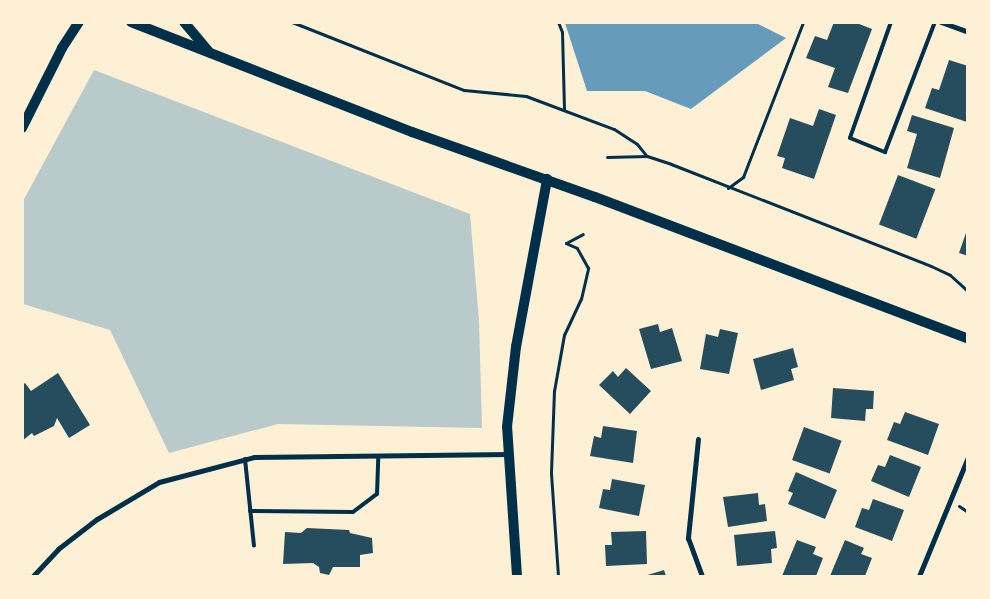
<!DOCTYPE html>
<style>
body{margin:0}
#map{position:relative;width:990px;height:599px;overflow:hidden;background:#fdf0d5;font-family:"Fira Sans Condensed",sans-serif}
div>[style]{position:absolute}
.green>*{inset:0;background:#b9caca}
.water>*{inset:0;background:#669bbc}
.building>*{inset:0;background:#264d5e;transform-origin:0 0}
.path>*{height:3px;margin:-1.5px;padding:0 1.5px;transform-origin:1.5px;border-radius:1.5px;background:#003049}
.service>*{height:4px;margin:-2px;padding:0 2px;transform-origin:2px;border-radius:2px;background:#003049}
.minor>*{height:5px;margin:-2.5px;padding:0 2.5px;transform-origin:2.5px;border-radius:2.5px;background:#003049}
.secondary>*{height:10px;margin:-5px;padding:0 5px;transform-origin:5px;border-radius:5px;background:#003049}
span{translate:-50% -50%;white-space:nowrap;text-align:center;line-height:1.15;-webkit-text-stroke:4px #fdf0d5;paint-order:stroke}
.frame{position:absolute;inset:0;border:24px solid #fdf0d5;pointer-events:none}
</style>
<div id="map">
<div class="green">
<div style="clip-path:polygon(94px 70px,470px 214px,479px 320px,482px 428px,278px 424px,169px 453px,110px 330px,23px 304px,23px 201px)"></div>
</div>
<div class="water">
<div style="clip-path:polygon(565px 23px,756px 23px,786px 38px,691px 109px,645px 91px,587px 91px)"></div>
</div>
<div class="building">
<div style="clip-path:polygon(834px 22px,854px 22px,872px 29px,848px 93px,828px 87px,835px 68px,806px 58px,815px 36px,827px 40px)"></div>
<div style="clip-path:polygon(949px 60px,968px 66px,967px 122px,925px 108px,932px 88px,939px 90px)"></div>
<div style="clip-path:polygon(819px 109px,836px 115px,814px 179px,782px 168px,785px 158px,777px 156px,790px 118px,813px 126px)"></div>
<div style="clip-path:polygon(912px 115px,954px 128px,940px 178px,907px 168px,917px 134px,907px 131px)"></div>
<div style="left:898px;top:175px;width:40px;height:53px;rotate:21deg"></div>
<div style="clip-path:polygon(967px 230px,968px 230px,968px 256px,959px 253px)"></div>
<div style="clip-path:polygon(658px 324px,660px 332px,672px 328px,682px 361px,651px 369px,639px 329px)"></div>
<div style="clip-path:polygon(720px 329px,738px 333px,729px 374px,700px 369px,706px 334px,718px 337px)"></div>
<div style="clip-path:polygon(793px 348px,798px 367px,791px 369px,794px 380px,761px 390px,753px 359px)"></div>
<div style="clip-path:polygon(626px 368px,651px 391px,630px 414px,599px 385px,613px 371px,618px 377px)"></div>
<div style="clip-path:polygon(58px 373px,90px 425px,69px 438px,57px 418px,54px 426px,34px 436px,32px 433px,22px 441px,22px 385px,25px 383px,31px 391px)"></div>
<div style="clip-path:polygon(833px 388px,874px 391px,873px 409px,866px 409px,865px 421px,831px 418px)"></div>
<div style="clip-path:polygon(905px 412px,939px 424px,928px 455px,887px 440px,894px 422px,900px 424px)"></div>
<div style="clip-path:polygon(603px 426px,637px 431px,633px 463px,590px 456px,594px 436px,601px 438px)"></div>
<div style="left:804px;top:427px;width:40px;height:35px;rotate:20deg"></div>
<div style="clip-path:polygon(890px 455px,921px 467px,909px 497px,871px 481px,878px 465px,885px 467px)"></div>
<div style="clip-path:polygon(796px 472px,837px 490px,825px 519px,788px 504px,793px 493px,788px 491px)"></div>
<div style="clip-path:polygon(612px 479px,645px 485px,639px 516px,599px 508px,603px 489px,610px 490px)"></div>
<div style="clip-path:polygon(758px 493px,759px 505px,765px 504px,767px 521px,728px 527px,723px 497px)"></div>
<div style="clip-path:polygon(873px 499px,904px 510px,892px 541px,855px 527px,862px 508px,869px 510px)"></div>
<div style="clip-path:polygon(307px 528px,349px 530px,350px 533px,372px 538px,373px 553px,360px 555px,360px 567px,333px 567px,329px 575px,320px 573px,319px 567px,313px 563px,283px 564px,285px 532px,301px 533px)"></div>
<div style="clip-path:polygon(646px 531px,647px 564px,606px 566px,605px 545px,612px 545px,611px 532px)"></div>
<div style="clip-path:polygon(775px 531px,777px 548px,771px 549px,772px 563px,737px 566px,734px 535px)"></div>
<div style="clip-path:polygon(797px 540px,816px 547px,813px 554px,823px 558px,816px 576px,782px 576px)"></div>
<div style="clip-path:polygon(845px 540px,864px 548px,861px 554px,872px 558px,865px 576px,830px 576px)"></div>
<div style="clip-path:polygon(664px 570px,666px 576px,644px 576px)"></div>
</div>
<div class="path">
<div style="left:292px;top:22px;width:185px;rotate:21.6deg"></div>
<div style="left:464px;top:90px;width:62px;rotate:5.5deg"></div>
<div style="left:526px;top:96px;width:94px;rotate:20.6deg"></div>
<div style="left:614px;top:129px;width:27px;rotate:33deg"></div>
<div style="left:637px;top:144px;width:14px;rotate:51deg"></div>
<div style="left:558px;top:22px;width:11px;rotate:68deg"></div>
<div style="left:562px;top:32px;width:78px;rotate:88.5deg"></div>
<div style="left:607px;top:157px;width:40px;rotate:-1.4deg"></div>
<div style="left:647px;top:156px;width:25px;rotate:18deg"></div>
<div style="left:671px;top:164px;width:279px;rotate:21.4deg"></div>
<div style="left:931px;top:266px;width:21px;rotate:25deg"></div>
<div style="left:950px;top:275px;width:24px;rotate:42deg"></div>
<div style="left:728px;top:188px;width:19px;rotate:-36deg"></div>
<div style="left:743px;top:177px;width:166px;rotate:-68.8deg"></div>
<div style="left:959px;top:506px;width:11px;rotate:34deg"></div>
<div style="left:558px;top:576px;width:104px;rotate:-93.9deg"></div>
<div style="left:551px;top:472px;width:81px;rotate:-87.9deg"></div>
<div style="left:554px;top:391px;width:57px;rotate:-79.9deg"></div>
<div style="left:564px;top:335px;width:40px;rotate:-65deg"></div>
<div style="left:581px;top:299px;width:32px;rotate:-77deg"></div>
<div style="left:588px;top:268px;width:23px;rotate:-119deg"></div>
<div style="left:577px;top:248px;width:12px;rotate:-156deg"></div>
<div style="left:566px;top:243px;width:19px;rotate:-28deg"></div>
</div>
<div class="service">
<div style="left:891px;top:22px;width:123px;rotate:109.5deg"></div>
<div style="left:850px;top:138px;width:38px;rotate:22deg"></div>
<div style="left:885px;top:152px;width:139px;rotate:-69deg"></div>
<div style="left:245px;top:459px;width:87px;rotate:84.1deg"></div>
<div style="left:250px;top:511px;width:103px;rotate:0.6deg"></div>
<div style="left:353px;top:512px;width:30px;rotate:-37deg"></div>
<div style="left:377px;top:494px;width:38px;rotate:-88deg"></div>
</div>
<div class="minor">
<div style="left:941px;top:22px;width:29px;rotate:20deg"></div>
<div style="left:698px;top:439px;width:100px;rotate:95.8deg"></div>
<div style="left:688px;top:538px;width:40px;rotate:69.8deg"></div>
<div style="left:33px;top:576px;width:37px;rotate:-47deg"></div>
<div style="left:58px;top:549px;width:49px;rotate:-37.6deg"></div>
<div style="left:97px;top:519px;width:72px;rotate:-30.8deg"></div>
<div style="left:159px;top:482px;width:98px;rotate:-14.7deg"></div>
<div style="left:254px;top:457px;width:255px;rotate:-0.7deg"></div>
<div style="left:919px;top:576px;width:129px;rotate:-67.6deg"></div>
</div>
<div class="secondary">
<div style="left:131px;top:22px;width:302px;rotate:21.4deg"></div>
<div style="left:412px;top:132px;width:194px;rotate:19.6deg"></div>
<div style="left:595px;top:197px;width:399px;rotate:20.8deg"></div>
<div style="left:184px;top:22px;width:40px;rotate:50deg"></div>
<div style="left:22px;top:128px;width:89px;rotate:-63.4deg"></div>
<div style="left:62px;top:48px;width:31px;rotate:-57deg"></div>
<div style="left:517px;top:576px;width:149px;rotate:-93.8deg"></div>
<div style="left:507px;top:427px;width:81px;rotate:-83.6deg"></div>
<div style="left:516px;top:347px;width:171px;rotate:-79.5deg"></div>
</div>
<div class="frame"></div>
</div>
